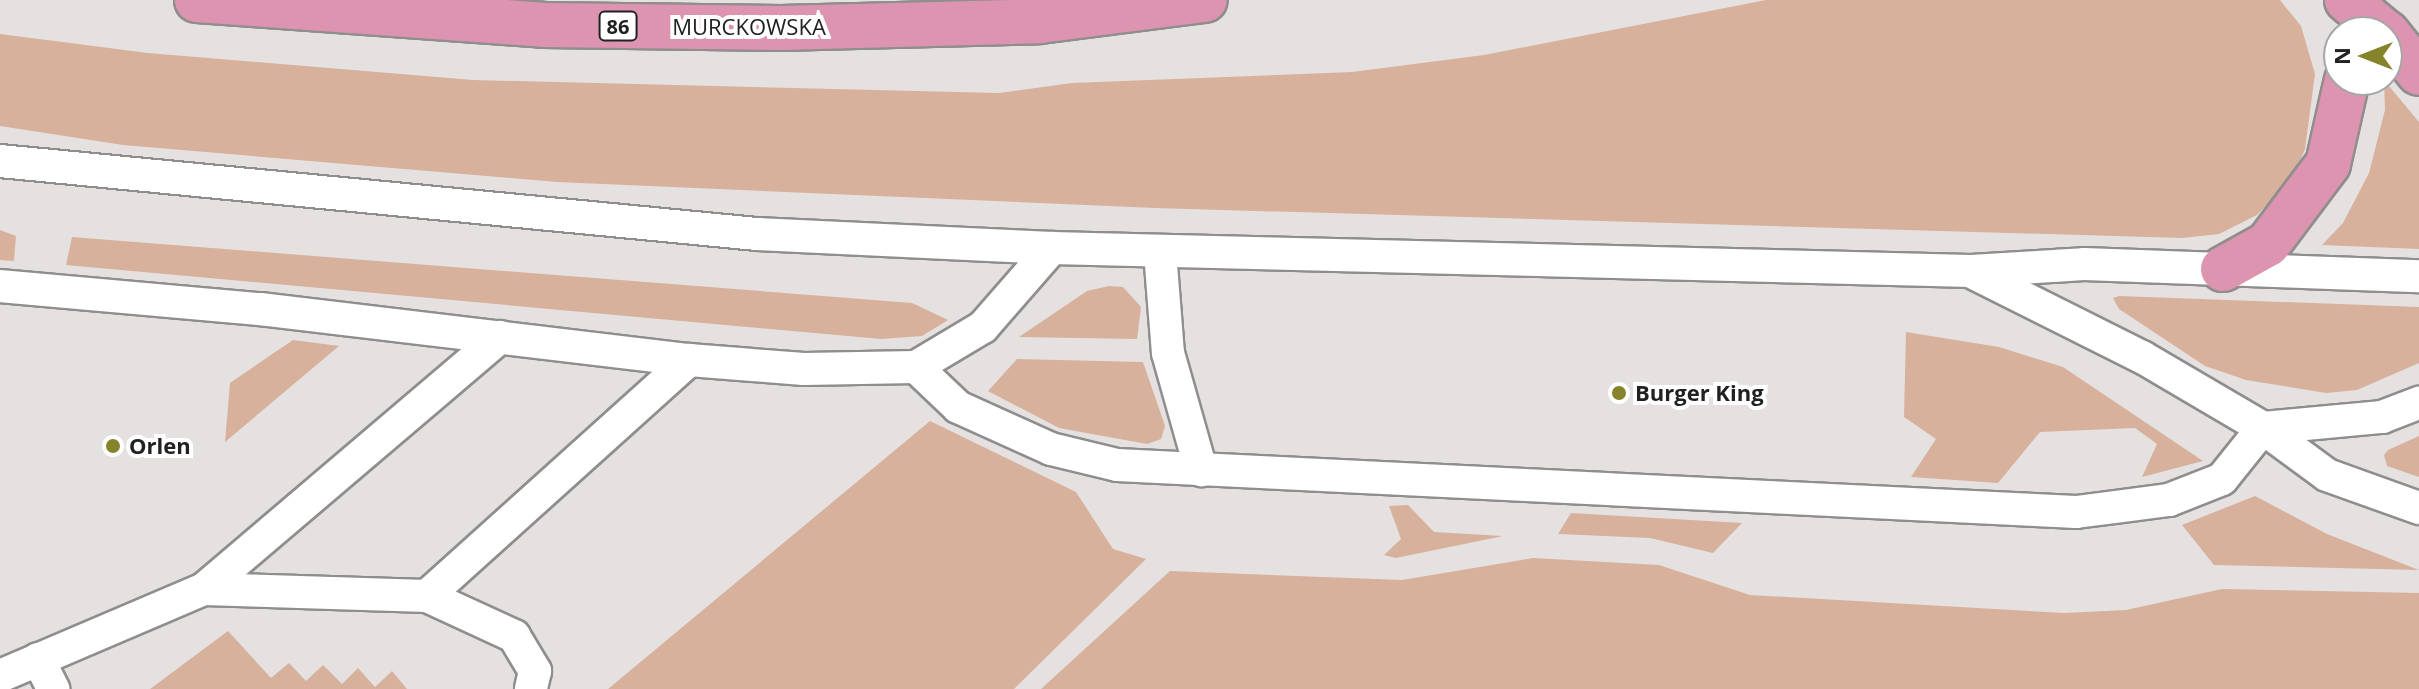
<!DOCTYPE html>
<style>
body{margin:0}
#map{position:relative;width:2419px;height:689px;overflow:hidden;background:#e5e1e1;font-family:"Open Sans",sans-serif}
div>[style]{position:absolute}
.green>*{inset:0;background:#d7b19b}
.roads{filter:drop-shadow(2px 0 #908d8d) drop-shadow(-2px 0 #908d8d) drop-shadow(0 2px #908d8d) drop-shadow(0 -2px #908d8d)}
.lane>*{height:32px;margin:-16px;padding:0 16px;transform-origin:16px;border-radius:16px;background:#fff}
.highway>*{height:44px;margin:-22px;padding:0 22px;transform-origin:22px;border-radius:22px;background:#dc94b1}
.dots>*{width:22px;height:22px;translate:-50% -50%;box-sizing:border-box;border:4px solid #fff;border-radius:50%}
span{translate:-50% -50%;white-space:nowrap;text-align:center;line-height:1.15;-webkit-text-stroke:8px #fff;paint-order:stroke}
.shield-label span{padding:2px 6px;background:#fff;border:2px solid;border-radius:6px;-webkit-text-stroke-width:0}
.shield-label{font-size:20px;color:#222121;font-weight:700}
.street-label{font-size:22px;color:#222121}
.poi-label{font-size:22px;color:#222121;font-weight:700}
.left{translate:0 -50%;text-align:left}
.north{position:absolute;left:2323px;top:16px;width:80px;height:80px;box-sizing:border-box;background:#fff;border:2px solid #a7a6a6;border-radius:50%;rotate:270deg;font-size:22px;font-weight:700;line-height:32px;text-align:center;color:#222121}
.north::after{content:'';display:block;margin:auto;width:28px;height:36px;background:#85842d;clip-path:polygon(50% 0,100% 100%,50% 72%,0 100%)}
</style>
<div id="map">
<div class="green">
<div style="clip-path:polygon(1766px 0,2280px 0,2301px 26px,2315px 74px,2305px 149px,2293px 177px,2257px 215px,2219px 234px,2182px 238px,1155px 208px,557px 182px,123px 145px,0 126px,0 34px,148px 53px,473px 80px,999px 93px,1072px 83px,1352px 72px,1484px 55px)"></div>
<div style="clip-path:polygon(2384px 80px,2419px 122px,2419px 249px,2322px 245px,2343px 223px,2369px 173px,2385px 110px)"></div>
<div style="clip-path:polygon(0 230px,16px 236px,14px 261px,0 260px)"></div>
<div style="clip-path:polygon(72px 237px,912px 303px,948px 320px,922px 336px,881px 339px,66px 265px)"></div>
<div style="clip-path:polygon(1109px 286px,1123px 287px,1141px 307px,1137px 339px,1019px 337px,1087px 291px)"></div>
<div style="clip-path:polygon(2119px 296px,2419px 307px,2419px 363px,2357px 390px,2326px 393px,2246px 380px,2205px 366px,2119px 309px,2113px 298px)"></div>
<div style="clip-path:polygon(1906px 332px,1999px 347px,2063px 367px,2203px 461px,2142px 477px,2157px 444px,2135px 428px,2040px 432px,1998px 483px,1911px 477px,1936px 439px,1904px 417px)"></div>
<div style="clip-path:polygon(293px 340px,339px 346px,225px 442px,230px 383px)"></div>
<div style="clip-path:polygon(1017px 359px,1143px 362px,1165px 426px,1161px 439px,1147px 444px,1059px 428px,988px 391px)"></div>
<div style="clip-path:polygon(930px 421px,1076px 492px,1113px 549px,1146px 559px,1014px 689px,608px 689px)"></div>
<div style="clip-path:polygon(2419px 436px,2419px 477px,2387px 466px,2384px 455px,2388px 450px)"></div>
<div style="clip-path:polygon(2255px 496px,2327px 534px,2419px 570px,2214px 565px,2182px 525px)"></div>
<div style="clip-path:polygon(1408px 505px,1434px 532px,1503px 536px,1396px 558px,1384px 555px,1401px 539px,1389px 506px)"></div>
<div style="clip-path:polygon(1571px 513px,1742px 523px,1713px 553px,1650px 538px,1558px 534px)"></div>
<div style="clip-path:polygon(1533px 558px,1659px 565px,1750px 595px,2064px 613px,2126px 610px,2222px 589px,2419px 593px,2419px 689px,1041px 689px,1170px 571px,1402px 580px)"></div>
<div style="clip-path:polygon(228px 631px,271px 678px,289px 663px,306px 681px,323px 665px,342px 684px,358px 668px,375px 687px,392px 671px,407px 689px,150px 689px)"></div>
</div>
<div class="roads">
<div class="lane">
<div style="left:0;top:161px;width:761px;rotate:5.51deg"></div>
<div style="left:757px;top:234px;width:295px;rotate:2.7deg"></div>
<div style="left:1052px;top:248px;width:919px;rotate:1.43deg"></div>
<div style="left:1971px;top:271px;width:113px;rotate:-3.5deg"></div>
<div style="left:2084px;top:264px;width:335px;rotate:2.1deg"></div>
<div style="left:1160px;top:252px;width:101px;rotate:85.5deg"></div>
<div style="left:1168px;top:353px;width:122px;rotate:74.2deg"></div>
<div style="left:1974px;top:273px;width:188px;rotate:26.6deg"></div>
<div style="left:2142px;top:357px;width:140px;rotate:30.4deg"></div>
<div style="left:2263px;top:428px;width:79px;rotate:36.3deg"></div>
<div style="left:2327px;top:475px;width:98px;rotate:19.7deg"></div>
<div style="left:0;top:286px;width:261px;rotate:5.1deg"></div>
<div style="left:260px;top:309px;width:432px;rotate:6.8deg"></div>
<div style="left:689px;top:360px;width:115px;rotate:4.5deg"></div>
<div style="left:804px;top:369px;width:112px;rotate:-1deg"></div>
<div style="left:916px;top:367px;width:78px;rotate:-30.8deg"></div>
<div style="left:983px;top:327px;width:105px;rotate:-48.9deg"></div>
<div style="left:916px;top:367px;width:58px;rotate:43.6deg"></div>
<div style="left:958px;top:407px;width:102px;rotate:24.3deg"></div>
<div style="left:1051px;top:449px;width:68px;rotate:13.6deg"></div>
<div style="left:1117px;top:465px;width:960px;rotate:2.81deg"></div>
<div style="left:2076px;top:512px;width:94px;rotate:-7.4deg"></div>
<div style="left:2169px;top:500px;width:57px;rotate:-21.6deg"></div>
<div style="left:2222px;top:479px;width:65px;rotate:-51.2deg"></div>
<div style="left:2263px;top:428px;width:120px;rotate:-5.3deg"></div>
<div style="left:2382px;top:417px;width:40px;rotate:-21deg"></div>
<div style="left:204px;top:589px;width:389px;rotate:-40.4deg"></div>
<div style="left:427px;top:596px;width:353px;rotate:-42deg"></div>
<div style="left:38px;top:659px;width:34px;rotate:63deg"></div>
<div style="left:0;top:676px;width:222px;rotate:-23.1deg"></div>
<div style="left:204px;top:589px;width:223px;rotate:1.8deg"></div>
<div style="left:427px;top:596px;width:96px;rotate:24.7deg"></div>
<div style="left:514px;top:636px;width:41px;rotate:59deg"></div>
<div style="left:535px;top:671px;width:18px;rotate:103deg"></div>
</div>
<div class="highway">
<div style="left:197px;top:0;width:347px;rotate:4.1deg"></div>
<div style="left:543px;top:25px;width:238px;rotate:0.7deg"></div>
<div style="left:781px;top:28px;width:259px;rotate:-1.5deg"></div>
<div style="left:1040px;top:21px;width:166px;rotate:-7.3deg"></div>
<div style="left:2347px;top:0;width:50px;rotate:40.1deg"></div>
<div style="left:2387px;top:33px;width:51px;rotate:51.3deg"></div>
<div style="left:2223px;top:269px;width:51px;rotate:-29.1deg"></div>
<div style="left:2268px;top:244px;width:100px;rotate:-53.1deg"></div>
<div style="left:2328px;top:164px;width:86px;rotate:-77.3deg"></div>
</div>
</div>
<div class="dots">
<div style="left:1619px;top:393px;background:#85842d"></div>
<div style="left:113px;top:446px;background:#85842d"></div>
</div>
<div class="shield-label">
<span style="left:618px;top:26px">86</span>
</div>
<div class="street-label">
<span style="left:749px;top:27px">MURCKOWSKA</span>
</div>
<div class="poi-label">
<span class="left" style="left:1635px;top:393px">Burger King</span>
<span class="left" style="left:129px;top:446px">Orlen</span>
</div>
<div class="north">N</div>
</div>
